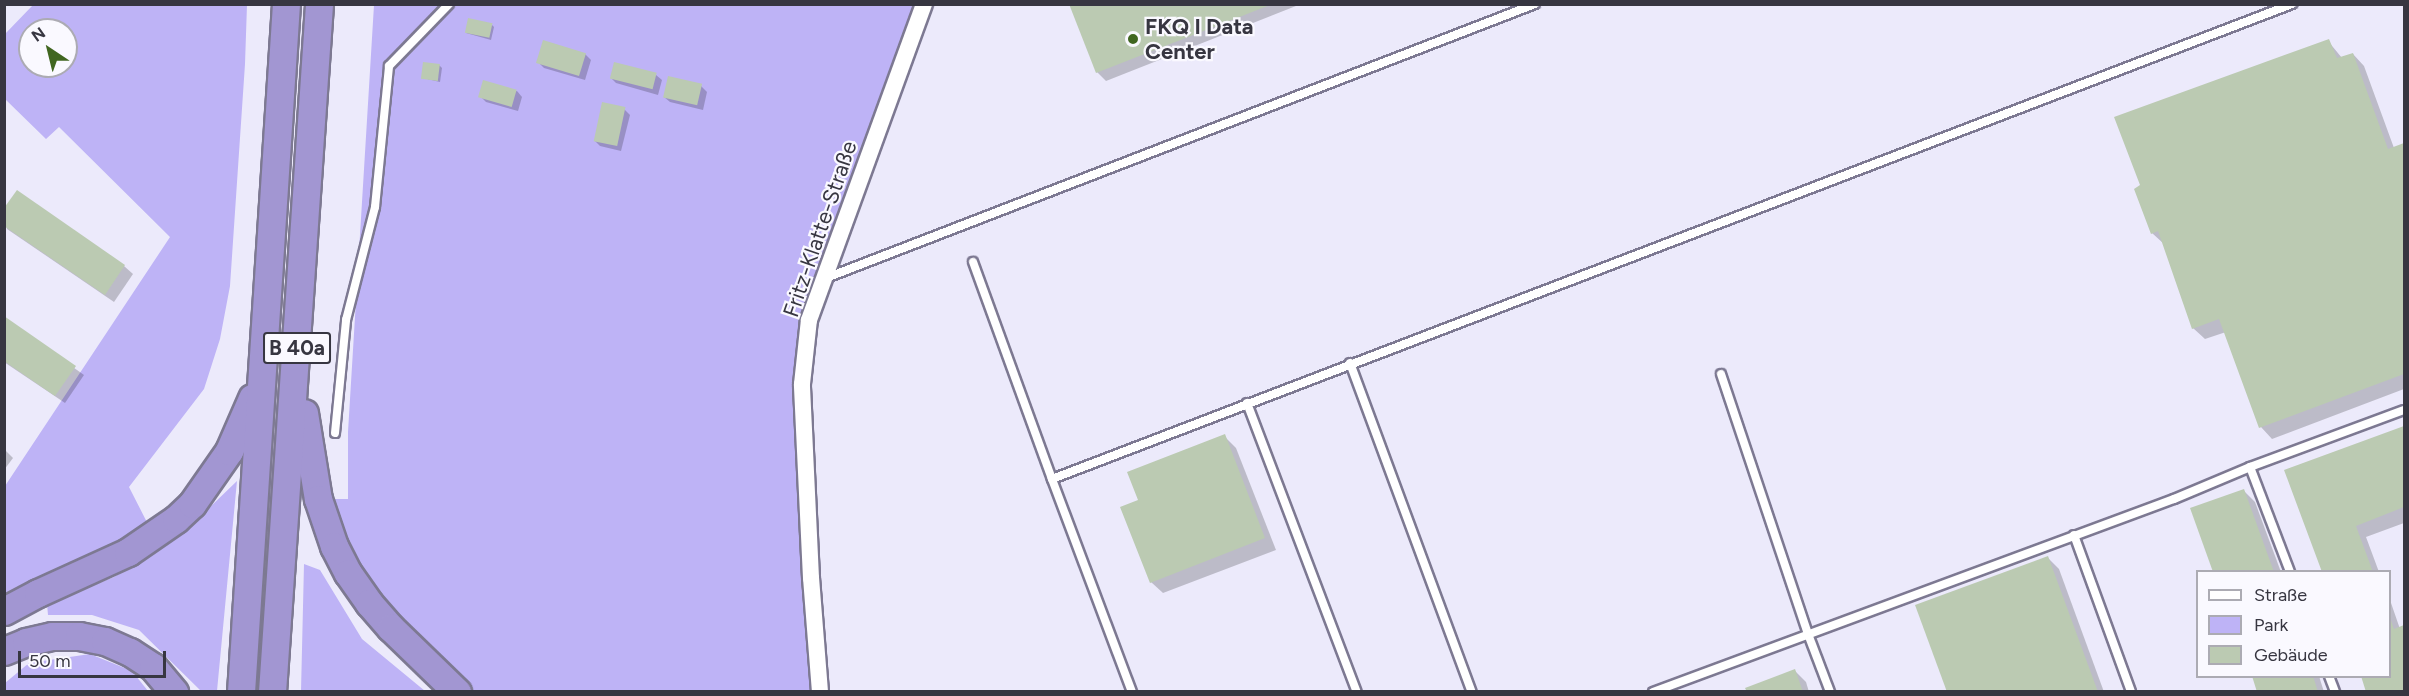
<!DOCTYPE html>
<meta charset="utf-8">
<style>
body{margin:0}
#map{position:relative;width:2409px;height:696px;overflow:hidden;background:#eceafb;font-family:Figtree,sans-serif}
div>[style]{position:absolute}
.green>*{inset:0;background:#beb3f6}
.shadow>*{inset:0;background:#0003}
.building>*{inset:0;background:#bbcab2;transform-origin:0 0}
.roads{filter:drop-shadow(2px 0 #7d7992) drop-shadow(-2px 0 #7d7992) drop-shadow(0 2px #7d7992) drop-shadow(0 -2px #7d7992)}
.service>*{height:8px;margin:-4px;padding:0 4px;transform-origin:4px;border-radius:4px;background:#fff}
.minor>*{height:16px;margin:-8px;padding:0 8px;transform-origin:8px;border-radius:8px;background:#fff}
.trunk>*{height:27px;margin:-13.5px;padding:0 13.5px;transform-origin:13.5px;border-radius:13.5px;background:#a296d2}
.dots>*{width:16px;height:16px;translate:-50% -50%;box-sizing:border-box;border:3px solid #faf9ff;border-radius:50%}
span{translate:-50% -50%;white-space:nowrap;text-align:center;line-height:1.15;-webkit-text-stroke:4.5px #faf9ff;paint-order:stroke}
.shield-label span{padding:2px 4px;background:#faf9ff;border:2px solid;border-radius:4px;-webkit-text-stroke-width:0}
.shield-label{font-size:21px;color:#373641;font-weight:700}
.poi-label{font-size:22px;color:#373641;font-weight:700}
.left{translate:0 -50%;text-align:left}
.street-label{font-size:22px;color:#373641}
.frame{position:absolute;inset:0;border:6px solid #373641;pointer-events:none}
.legend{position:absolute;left:2196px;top:570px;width:195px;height:108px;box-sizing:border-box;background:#faf9ff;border:2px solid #acabb3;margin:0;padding:8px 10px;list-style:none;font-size:18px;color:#373641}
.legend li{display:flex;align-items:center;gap:12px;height:30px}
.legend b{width:30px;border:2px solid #acabb3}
.north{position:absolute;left:18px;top:18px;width:60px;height:60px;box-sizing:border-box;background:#faf9ff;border:2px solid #acabb3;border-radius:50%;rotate:325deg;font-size:16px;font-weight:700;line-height:24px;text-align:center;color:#373641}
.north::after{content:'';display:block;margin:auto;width:21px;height:27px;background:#406620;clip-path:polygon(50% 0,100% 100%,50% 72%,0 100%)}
.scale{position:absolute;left:18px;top:651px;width:148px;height:27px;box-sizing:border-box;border:3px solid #373641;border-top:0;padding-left:8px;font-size:18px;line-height:21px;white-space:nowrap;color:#373641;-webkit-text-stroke:4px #faf9ff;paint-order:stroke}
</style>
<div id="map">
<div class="green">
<div style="clip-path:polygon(evenodd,33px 5px,247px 5px,245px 64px,230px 286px,220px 339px,204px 389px,129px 487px,154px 536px,5px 611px,5px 486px,170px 237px,59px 127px,46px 139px,5px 99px,5px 34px,33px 5px,30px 30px,66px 30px,66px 66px,30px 66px,30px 30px)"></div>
<div style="clip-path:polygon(374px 5px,924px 5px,825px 279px,802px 384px,820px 691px,457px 691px,391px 628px,318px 499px,348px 499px,348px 432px)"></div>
<div style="clip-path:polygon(237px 481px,217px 691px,201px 691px,139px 630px,92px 615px,48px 615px,47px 604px,114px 577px,181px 535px)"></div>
<div style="clip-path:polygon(304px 564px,320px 570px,362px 639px,425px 691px,301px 691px)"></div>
<div style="clip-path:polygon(90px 654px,132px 671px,148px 691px,5px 691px,5px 683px,29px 663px)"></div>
</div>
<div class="shadow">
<div style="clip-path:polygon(1070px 4px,1301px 4px,1106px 81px,1097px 72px)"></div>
<div style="clip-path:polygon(491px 24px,494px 27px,491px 40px,466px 33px)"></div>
<div style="clip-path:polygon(2328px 41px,2342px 58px,2353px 54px,2364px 66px,2394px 148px,2404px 145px,2404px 389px,2272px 439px,2261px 427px,2226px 332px,2205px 339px,2193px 328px,2164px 244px,2152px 233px)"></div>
<div style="clip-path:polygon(585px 54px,591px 60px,585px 80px,544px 68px,538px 62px)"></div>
<div style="clip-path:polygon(439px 65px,442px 68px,440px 82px,423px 78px)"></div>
<div style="clip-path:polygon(656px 75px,662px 80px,658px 95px,616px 83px,611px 78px)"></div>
<div style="clip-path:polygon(701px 86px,707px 92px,703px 110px,670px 102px,664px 97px)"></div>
<div style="clip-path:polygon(517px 91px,522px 97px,518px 111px,486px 102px,480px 96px)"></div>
<div style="clip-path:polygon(624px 109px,630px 115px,621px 151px,600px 146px,595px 141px)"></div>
<div style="clip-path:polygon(4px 211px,124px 266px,133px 274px,114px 302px,7px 229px)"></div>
<div style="clip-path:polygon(4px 318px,84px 375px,65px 403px,4px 362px)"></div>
<div style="clip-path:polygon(2404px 427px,2404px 523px,2366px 537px,2379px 572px,2323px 572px,2286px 471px)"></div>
<div style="clip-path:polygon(1224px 436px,1236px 448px,1276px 550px,1163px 593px,1151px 582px,1140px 501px)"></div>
<div style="clip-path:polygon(4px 449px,13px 458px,4px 470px)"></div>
<div style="clip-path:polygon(2244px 491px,2255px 502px,2281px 572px,2215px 572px)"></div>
<div style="clip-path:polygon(2048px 558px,2059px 569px,2104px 692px,1949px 692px)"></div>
<div style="clip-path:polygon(2390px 600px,2400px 629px,2404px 627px,2404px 692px,2368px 692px,2390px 676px)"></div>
<div style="clip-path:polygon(1794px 670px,1806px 682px,1809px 692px,1748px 692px)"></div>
<div style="clip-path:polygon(2253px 676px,2319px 676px,2324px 692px,2259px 692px)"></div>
</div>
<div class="building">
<div style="clip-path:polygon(1069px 4px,1270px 4px,1270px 5px,1096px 73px)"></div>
<div style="left:468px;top:18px;width:25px;height:15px;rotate:12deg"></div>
<div style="clip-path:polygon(2329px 39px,2337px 58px,2353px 53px,2388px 149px,2404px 143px,2404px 374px,2259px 428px,2219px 319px,2192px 329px,2158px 231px,2151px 234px,2134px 189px,2140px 185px,2114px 117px)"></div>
<div style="left:543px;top:40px;width:45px;height:24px;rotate:17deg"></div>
<div style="left:423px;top:62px;width:17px;height:17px;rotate:7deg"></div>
<div style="left:614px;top:62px;width:44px;height:17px;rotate:14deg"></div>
<div style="left:668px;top:76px;width:35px;height:22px;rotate:13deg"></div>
<div style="left:483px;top:80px;width:35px;height:18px;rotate:16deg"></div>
<div style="left:602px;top:102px;width:24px;height:40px;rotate:12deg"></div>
<div style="clip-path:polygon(17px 190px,125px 265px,105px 295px,4px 226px,4px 208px)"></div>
<div style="clip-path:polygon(4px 316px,76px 366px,55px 396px,4px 361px)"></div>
<div style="clip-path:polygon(2404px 426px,2404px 507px,2356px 526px,2373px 572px,2322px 572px,2284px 470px)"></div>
<div style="clip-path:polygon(1225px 434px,1265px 538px,1150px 583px,1120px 507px,1138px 500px,1127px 472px)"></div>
<div style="clip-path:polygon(2244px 489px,2274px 572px,2213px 572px,2190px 508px)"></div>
<div style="clip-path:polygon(2048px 556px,2098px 692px,1947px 692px,1915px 605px)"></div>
<div style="clip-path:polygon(2390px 618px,2394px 629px,2404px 625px,2404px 692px,2366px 692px,2361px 676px,2390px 676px)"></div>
<div style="clip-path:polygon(1795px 669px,1803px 692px,1747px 692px,1745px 688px)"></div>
<div style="clip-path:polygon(2252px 676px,2313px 676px,2318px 692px,2257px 692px)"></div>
</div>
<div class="roads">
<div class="service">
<div style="left:973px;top:262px;width:231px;rotate:70deg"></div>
<div style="left:826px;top:278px;width:760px;rotate:-21.13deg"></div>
<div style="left:1350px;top:363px;width:351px;rotate:69.7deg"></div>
<div style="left:1721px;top:374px;width:274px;rotate:71.5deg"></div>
<div style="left:1808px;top:634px;width:62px;rotate:69.2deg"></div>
<div style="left:1247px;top:403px;width:309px;rotate:69.2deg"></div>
<div style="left:335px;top:433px;width:114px;rotate:-84.4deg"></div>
<div style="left:346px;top:320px;width:117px;rotate:-75.6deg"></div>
<div style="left:375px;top:207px;width:142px;rotate:-84.3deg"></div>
<div style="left:389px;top:66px;width:86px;rotate:-45.9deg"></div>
<div style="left:2250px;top:467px;width:112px;rotate:69.1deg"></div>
<div style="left:2074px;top:535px;width:167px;rotate:70deg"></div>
<div style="left:2329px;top:676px;width:17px;rotate:69deg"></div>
<div style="left:1132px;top:692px;width:228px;rotate:-110.6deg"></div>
<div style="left:1052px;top:479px;width:1328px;rotate:-20.96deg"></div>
<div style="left:1653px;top:692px;width:556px;rotate:-20.33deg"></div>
<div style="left:2174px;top:499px;width:82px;rotate:-22.8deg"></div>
<div style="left:2250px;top:467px;width:164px;rotate:-20.3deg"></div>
</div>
<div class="minor">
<div style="left:820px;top:692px;width:114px;rotate:-94.5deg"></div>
<div style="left:811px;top:578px;width:194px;rotate:-92.7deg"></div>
<div style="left:802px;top:384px;width:64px;rotate:-83.8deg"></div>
<div style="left:809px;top:320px;width:336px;rotate:-70deg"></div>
</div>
<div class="trunk">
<div style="left:304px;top:413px;width:87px;rotate:80.8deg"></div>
<div style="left:318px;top:499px;width:50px;rotate:71.2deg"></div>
<div style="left:334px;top:546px;width:30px;rotate:63deg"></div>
<div style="left:348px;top:573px;width:37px;rotate:55deg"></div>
<div style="left:369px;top:603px;width:33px;rotate:49deg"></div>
<div style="left:391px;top:628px;width:92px;rotate:44.1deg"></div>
<div style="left:4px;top:611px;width:38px;rotate:-28deg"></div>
<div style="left:38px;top:593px;width:99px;rotate:-24.5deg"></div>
<div style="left:128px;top:552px;width:58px;rotate:-34.5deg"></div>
<div style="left:176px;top:519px;width:22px;rotate:-43deg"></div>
<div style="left:192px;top:504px;width:65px;rotate:-55.1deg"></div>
<div style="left:229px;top:451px;width:58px;rotate:-66.5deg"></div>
<div style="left:4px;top:651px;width:24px;rotate:-22deg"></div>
<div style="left:26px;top:642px;width:27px;rotate:-13deg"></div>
<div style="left:52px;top:636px;width:27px"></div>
<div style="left:79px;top:636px;width:26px;rotate:11deg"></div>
<div style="left:105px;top:641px;width:27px;rotate:24deg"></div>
<div style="left:130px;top:652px;width:27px;rotate:33deg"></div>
<div style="left:153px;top:667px;width:33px;rotate:50deg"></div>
<div style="left:241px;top:692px;width:689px;rotate:-86.26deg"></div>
<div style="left:272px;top:692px;width:690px;rotate:-86.09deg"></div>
</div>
</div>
<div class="dots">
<div style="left:1133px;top:39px;background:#406620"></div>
</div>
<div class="shield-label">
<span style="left:297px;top:348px">B 40a</span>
</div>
<div class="poi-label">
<span class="left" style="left:1145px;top:39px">FKQ I Data<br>Center</span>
</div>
<div class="street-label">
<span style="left:820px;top:229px;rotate:-71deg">Fritz-Klatte-Straße</span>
</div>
<div class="frame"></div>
<ul class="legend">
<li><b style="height:8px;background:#fff"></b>Straße</li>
<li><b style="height:16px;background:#beb3f6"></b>Park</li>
<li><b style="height:16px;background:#bbcab2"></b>Gebäude</li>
</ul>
<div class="north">N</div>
<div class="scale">50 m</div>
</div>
